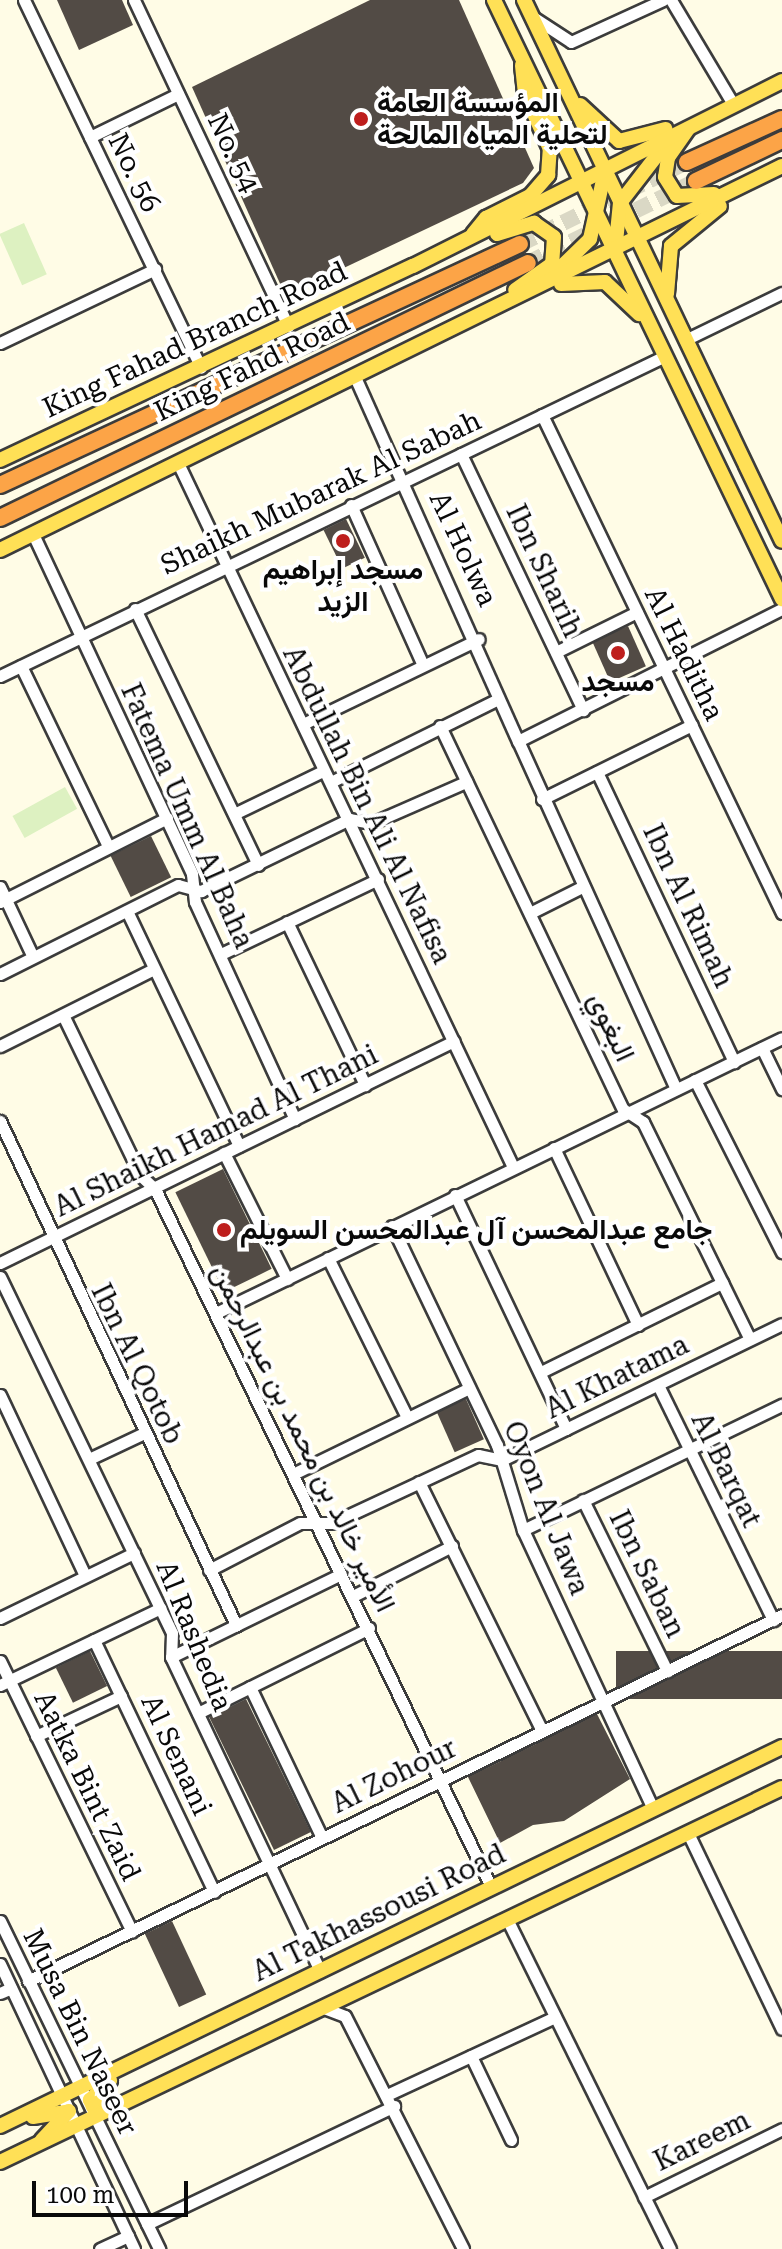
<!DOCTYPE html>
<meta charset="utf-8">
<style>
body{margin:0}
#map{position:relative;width:782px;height:2249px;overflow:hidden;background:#fffce6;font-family:"Roboto Serif",Vazirmatn,serif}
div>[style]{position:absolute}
.pitch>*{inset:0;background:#ddf1c1;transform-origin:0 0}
.building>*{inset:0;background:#524b45;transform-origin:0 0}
.highway-tunnel>*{height:16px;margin-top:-8px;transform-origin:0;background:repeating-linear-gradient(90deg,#dad8c5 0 16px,transparent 0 24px)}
.roads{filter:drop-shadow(2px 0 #3c3c3c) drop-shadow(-2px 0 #3c3c3c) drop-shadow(0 2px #3c3c3c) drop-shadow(0 -2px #3c3c3c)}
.minor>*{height:11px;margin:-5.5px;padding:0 5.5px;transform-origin:5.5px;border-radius:5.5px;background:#fff}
.major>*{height:14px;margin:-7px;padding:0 7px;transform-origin:7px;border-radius:7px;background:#ffe056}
.highway>*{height:16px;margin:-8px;padding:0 8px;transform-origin:8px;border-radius:8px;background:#fca447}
.dots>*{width:22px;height:22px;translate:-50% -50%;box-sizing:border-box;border:4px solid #fff;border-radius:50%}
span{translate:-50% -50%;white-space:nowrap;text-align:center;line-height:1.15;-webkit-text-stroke:8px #fff;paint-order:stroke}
.poi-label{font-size:28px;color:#090909;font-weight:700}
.left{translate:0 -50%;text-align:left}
.street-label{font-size:28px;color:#090909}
.scale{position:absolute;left:32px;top:2181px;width:156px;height:36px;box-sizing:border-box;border:4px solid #090909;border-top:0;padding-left:10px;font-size:24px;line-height:28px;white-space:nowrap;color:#090909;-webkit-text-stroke:6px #fff;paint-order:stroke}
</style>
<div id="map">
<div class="pitch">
<div style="left:24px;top:223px;width:56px;height:27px;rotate:66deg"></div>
<div style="left:65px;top:787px;width:25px;height:60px;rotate:61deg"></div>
</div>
<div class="building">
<div style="clip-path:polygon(57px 0,122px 0,133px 25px,79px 50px)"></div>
<div style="clip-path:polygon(370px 0,459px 0,534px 168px,523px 183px,291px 293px,282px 288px,192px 87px)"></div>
<div style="left:346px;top:519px;width:43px;height:25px;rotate:64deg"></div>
<div style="left:628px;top:626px;width:44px;height:39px;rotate:66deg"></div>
<div style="left:151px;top:836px;width:46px;height:45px;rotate:64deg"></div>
<div style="left:223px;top:1169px;width:111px;height:53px;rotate:64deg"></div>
<div style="left:466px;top:1399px;width:44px;height:32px;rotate:66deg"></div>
<div style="left:90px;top:1651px;width:39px;height:38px;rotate:64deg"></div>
<div style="left:782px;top:1651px;width:48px;height:166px;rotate:90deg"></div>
<div style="left:246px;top:1699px;width:148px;height:41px;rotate:64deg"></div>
<div style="clip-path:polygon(597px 1714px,630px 1779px,564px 1821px,533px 1825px,500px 1843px,468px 1777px)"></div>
<div style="left:172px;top:1921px;width:81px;height:30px;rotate:65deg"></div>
</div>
<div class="highway-tunnel">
<div style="left:520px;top:244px;width:186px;rotate:-26.2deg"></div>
<div style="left:528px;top:263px;width:187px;rotate:-26deg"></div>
</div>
<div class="roads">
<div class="minor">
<div style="left:24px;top:0;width:408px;rotate:64.3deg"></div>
<div style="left:134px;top:0;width:361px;rotate:64.7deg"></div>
<div style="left:671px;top:0;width:121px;rotate:59.2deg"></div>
<div style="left:533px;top:17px;width:45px;rotate:33.3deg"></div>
<div style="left:571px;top:42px;width:101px;rotate:-24.5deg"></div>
<div style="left:90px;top:137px;width:98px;rotate:-26deg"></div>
<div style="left:685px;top:340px;width:108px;rotate:-25.9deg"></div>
<div style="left:0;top:343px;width:172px;rotate:-25.5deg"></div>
<div style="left:355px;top:377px;width:399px;rotate:65.9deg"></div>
<div style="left:542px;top:415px;width:553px;rotate:64.27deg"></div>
<div style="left:461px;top:454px;width:284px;rotate:64.5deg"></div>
<div style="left:178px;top:463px;width:780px;rotate:64.55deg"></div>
<div style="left:351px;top:505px;width:175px;rotate:65.8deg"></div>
<div style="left:33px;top:534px;width:375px;rotate:64.9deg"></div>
<div style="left:192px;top:874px;width:28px;rotate:84deg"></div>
<div style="left:195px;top:902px;width:239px;rotate:65.3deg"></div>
<div style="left:135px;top:609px;width:284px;rotate:64.3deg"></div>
<div style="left:556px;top:652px;width:90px;rotate:-26.3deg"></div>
<div style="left:21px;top:666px;width:200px;rotate:64.2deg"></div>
<div style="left:0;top:676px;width:738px;rotate:-25.7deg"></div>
<div style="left:303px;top:724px;width:195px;rotate:-25.8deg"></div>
<div style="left:440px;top:726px;width:424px;rotate:64.5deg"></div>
<div style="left:623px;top:1109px;width:24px;rotate:33deg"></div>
<div style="left:643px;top:1122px;width:242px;rotate:63.8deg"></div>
<div style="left:597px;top:772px;width:321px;rotate:64.7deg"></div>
<div style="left:331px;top:782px;width:186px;rotate:-26.4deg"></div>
<div style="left:542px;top:799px;width:167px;rotate:-26.3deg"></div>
<div style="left:236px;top:813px;width:97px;rotate:-25.8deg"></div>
<div style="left:0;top:887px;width:77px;rotate:64.8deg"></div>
<div style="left:0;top:902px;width:187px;rotate:-26.7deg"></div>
<div style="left:127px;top:911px;width:260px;rotate:64.5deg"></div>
<div style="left:530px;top:913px;width:58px;rotate:-26.6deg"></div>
<div style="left:287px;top:922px;width:181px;rotate:64.4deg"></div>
<div style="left:221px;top:954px;width:174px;rotate:-25.5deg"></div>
<div style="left:0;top:974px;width:199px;rotate:-26.6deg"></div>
<div style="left:178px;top:885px;width:24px;rotate:15deg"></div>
<div style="left:201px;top:891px;width:165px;rotate:-25.9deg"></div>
<div style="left:349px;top:819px;width:23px;rotate:10deg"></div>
<div style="left:372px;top:823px;width:103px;rotate:-23.6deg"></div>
<div style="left:63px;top:1015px;width:179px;rotate:64.2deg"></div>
<div style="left:141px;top:1176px;width:19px;rotate:43deg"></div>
<div style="left:155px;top:1189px;width:775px;rotate:64.29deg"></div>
<div style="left:0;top:1046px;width:172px;rotate:-26.6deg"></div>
<div style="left:762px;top:1048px;width:46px;rotate:64deg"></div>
<div style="left:695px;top:1080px;width:193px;rotate:63.2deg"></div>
<div style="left:676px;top:1089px;width:382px;rotate:-114.4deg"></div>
<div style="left:518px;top:741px;width:295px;rotate:-26.6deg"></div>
<div style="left:0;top:1121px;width:557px;rotate:64.91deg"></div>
<div style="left:554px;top:1148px;width:196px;rotate:64.6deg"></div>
<div style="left:224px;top:1153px;width:141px;rotate:63.4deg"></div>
<div style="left:455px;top:1195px;width:259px;rotate:64.6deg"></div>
<div style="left:392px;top:1226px;width:243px;rotate:64.4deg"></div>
<div style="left:497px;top:1445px;width:89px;rotate:73deg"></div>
<div style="left:523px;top:1530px;width:308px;rotate:65deg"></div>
<div style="left:328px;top:1258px;width:178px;rotate:63.6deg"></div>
<div style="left:0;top:1263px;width:505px;rotate:-26.06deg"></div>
<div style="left:0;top:1277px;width:395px;rotate:64.2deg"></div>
<div style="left:172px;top:1633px;width:24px;rotate:92deg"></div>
<div style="left:171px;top:1657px;width:348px;rotate:64.6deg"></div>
<div style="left:216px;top:1313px;width:629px;rotate:-25.91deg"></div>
<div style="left:541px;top:1372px;width:202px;rotate:-26.2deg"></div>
<div style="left:658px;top:1385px;width:262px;rotate:63.9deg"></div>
<div style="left:0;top:1395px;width:200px;rotate:64.8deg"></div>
<div style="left:89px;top:1459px;width:61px;rotate:-25.3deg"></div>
<div style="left:293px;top:1474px;width:196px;rotate:-26deg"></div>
<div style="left:419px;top:1482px;width:278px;rotate:63.7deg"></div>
<div style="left:583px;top:1500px;width:191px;rotate:63.8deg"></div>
<div style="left:523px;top:1530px;width:288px;rotate:-25.8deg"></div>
<div style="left:209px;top:1570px;width:102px;rotate:-27.3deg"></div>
<div style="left:300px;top:1523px;width:32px"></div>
<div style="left:332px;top:1523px;width:161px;rotate:-25deg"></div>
<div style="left:478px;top:1455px;width:25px;rotate:12deg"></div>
<div style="left:502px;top:1460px;width:311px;rotate:-25.9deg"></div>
<div style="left:353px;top:1596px;width:111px;rotate:-26.8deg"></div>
<div style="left:0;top:1618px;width:149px;rotate:-25.9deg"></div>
<div style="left:94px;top:1640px;width:279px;rotate:64.5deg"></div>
<div style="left:171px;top:1657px;width:189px;rotate:-26deg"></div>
<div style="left:0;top:1661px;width:301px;rotate:64deg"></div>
<div style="left:0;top:1685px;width:178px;rotate:-25.6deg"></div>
<div style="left:250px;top:1687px;width:167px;rotate:64.5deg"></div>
<div style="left:198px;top:1713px;width:191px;rotate:-26.4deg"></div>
<div style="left:36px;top:1736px;width:94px;rotate:-25.2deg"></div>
<div style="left:688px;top:1833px;width:217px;rotate:64.4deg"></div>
<div style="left:507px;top:1919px;width:368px;rotate:63.7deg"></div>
<div style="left:0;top:1921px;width:365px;rotate:64.1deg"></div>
<div style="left:0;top:1964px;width:315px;rotate:64.8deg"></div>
<div style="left:28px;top:1981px;width:838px;rotate:-25.89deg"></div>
<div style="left:0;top:1993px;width:12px;rotate:-24deg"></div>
<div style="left:324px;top:2008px;width:22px;rotate:21deg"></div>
<div style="left:345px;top:2016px;width:261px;rotate:63.1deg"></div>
<div style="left:471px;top:2056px;width:93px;rotate:64.5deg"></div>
<div style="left:389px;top:2094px;width:183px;rotate:-24.9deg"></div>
<div style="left:644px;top:2197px;width:154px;rotate:-26.2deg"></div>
<div style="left:147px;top:2224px;width:274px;rotate:-25.5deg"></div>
<div style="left:100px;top:2249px;width:31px;rotate:-25deg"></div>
</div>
<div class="major">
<div style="left:494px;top:0;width:665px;rotate:64.32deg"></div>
<div style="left:524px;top:0;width:599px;rotate:64.5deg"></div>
<div style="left:580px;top:105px;width:53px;rotate:42.7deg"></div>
<div style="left:619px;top:141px;width:48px;rotate:-14.6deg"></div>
<div style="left:688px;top:129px;width:35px;rotate:125deg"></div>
<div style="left:668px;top:158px;width:19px;rotate:99deg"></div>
<div style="left:665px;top:177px;width:22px;rotate:58deg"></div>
<div style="left:677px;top:196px;width:37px;rotate:-3deg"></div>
<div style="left:473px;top:234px;width:21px;rotate:-51deg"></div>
<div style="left:486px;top:218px;width:49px;rotate:-26.6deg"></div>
<div style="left:530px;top:196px;width:28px;rotate:-49deg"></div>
<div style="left:548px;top:175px;width:26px;rotate:-86deg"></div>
<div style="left:550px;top:149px;width:60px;rotate:-114.4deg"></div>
<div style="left:525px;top:94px;width:29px;rotate:-96deg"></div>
<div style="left:497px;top:234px;width:39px;rotate:-17deg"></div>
<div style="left:534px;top:223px;width:24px;rotate:35deg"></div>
<div style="left:554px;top:237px;width:27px;rotate:94deg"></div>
<div style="left:552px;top:264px;width:45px;rotate:144.9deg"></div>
<div style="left:615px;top:252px;width:49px;rotate:-84.2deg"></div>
<div style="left:620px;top:203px;width:73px;rotate:-52.2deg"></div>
<div style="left:556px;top:272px;width:47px;rotate:-44.1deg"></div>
<div style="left:590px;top:239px;width:70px;rotate:-77.6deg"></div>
<div style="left:561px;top:284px;width:44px;rotate:-2.6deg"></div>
<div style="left:605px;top:282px;width:47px;rotate:43.3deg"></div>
<div style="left:667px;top:294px;width:48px;rotate:-85.2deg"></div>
<div style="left:671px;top:246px;width:63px;rotate:-39.2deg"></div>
<div style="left:0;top:460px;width:456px;rotate:-25.2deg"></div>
<div style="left:413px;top:266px;width:413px;rotate:-26.6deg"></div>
<div style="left:0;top:550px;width:871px;rotate:-26.15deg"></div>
<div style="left:108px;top:2104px;width:15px;rotate:169deg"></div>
<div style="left:93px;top:2107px;width:8px;rotate:-113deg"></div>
<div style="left:90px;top:2100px;width:28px;rotate:-44deg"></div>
<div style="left:33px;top:2117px;width:36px;rotate:-9deg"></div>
<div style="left:69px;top:2111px;width:40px;rotate:133deg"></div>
<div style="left:0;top:2126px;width:869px;rotate:-25.86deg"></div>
<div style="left:0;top:2162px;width:867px;rotate:-25.56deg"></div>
</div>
<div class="highway">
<div style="left:687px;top:162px;width:104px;rotate:-24.4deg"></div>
<div style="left:696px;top:181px;width:95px;rotate:-25.5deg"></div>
<div style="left:0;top:485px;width:573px;rotate:-24.87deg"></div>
<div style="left:0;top:518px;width:586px;rotate:-25.78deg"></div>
</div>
</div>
<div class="dots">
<div style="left:361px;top:119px;background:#be1e1d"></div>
<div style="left:343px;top:541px;background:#be1e1d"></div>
<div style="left:618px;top:653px;background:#be1e1d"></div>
<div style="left:224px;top:1230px;background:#be1e1d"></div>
</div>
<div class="poi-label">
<span class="left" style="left:377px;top:119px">المؤسسة العامة<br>لتحلية المياه المالحة</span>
<span style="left:343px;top:586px">مسجد إبراهيم<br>الزيد</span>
<span style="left:618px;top:682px">مسجد</span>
<span class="left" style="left:240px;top:1230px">جامع عبدالمحسن آل عبدالمحسن السويلم</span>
</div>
<div class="street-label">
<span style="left:233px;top:153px;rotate:65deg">No. 54</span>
<span style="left:134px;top:173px;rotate:64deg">No. 56</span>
<span style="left:195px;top:340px;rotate:-25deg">King Fahad Branch Road</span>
<span style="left:252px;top:367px;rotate:-26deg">King Fahd Road</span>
<span style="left:321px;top:493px;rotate:-25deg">Shaikh Mubarak Al Sabah</span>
<span style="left:463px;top:549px;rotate:65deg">Al Holwa</span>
<span style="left:544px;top:571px;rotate:65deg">Ibn Sharih</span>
<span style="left:684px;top:654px;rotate:64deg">Al Haditha</span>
<span style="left:367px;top:805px;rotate:64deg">Abdullah Bin Ali Al Nafisa</span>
<span style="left:187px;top:816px;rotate:66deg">Fatema Umm Al Baha</span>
<span style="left:688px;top:906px;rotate:65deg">Ibn Al Rimah</span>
<span style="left:611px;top:1027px;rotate:65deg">البغوي</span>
<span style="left:216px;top:1131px;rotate:-26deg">Al Shaikh Hamad Al Thani</span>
<span style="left:137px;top:1364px;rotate:64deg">Ibn Al Qotob</span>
<span style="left:617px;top:1377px;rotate:-26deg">Al Khatama</span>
<span style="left:303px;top:1438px;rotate:64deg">الأمير خالد بن محمد بن عبدالرحمن</span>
<span style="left:726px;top:1470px;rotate:64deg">Al Barqat</span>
<span style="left:546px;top:1508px;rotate:68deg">Oyon Al Jawa</span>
<span style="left:647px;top:1574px;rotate:64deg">Ibn Saban</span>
<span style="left:194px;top:1636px;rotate:68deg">Al Rashedia</span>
<span style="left:176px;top:1755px;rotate:65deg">Al Senani</span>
<span style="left:394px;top:1776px;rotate:-26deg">Al Zohour</span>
<span style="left:87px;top:1786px;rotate:64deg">Aatka Bint Zaid</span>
<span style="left:379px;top:1913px;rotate:-26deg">Al Takhassousi Road</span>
<span style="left:80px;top:2032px;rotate:64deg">Musa Bin Naseer</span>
<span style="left:702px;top:2141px;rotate:-26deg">Kareem</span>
</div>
<div class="scale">100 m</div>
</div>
